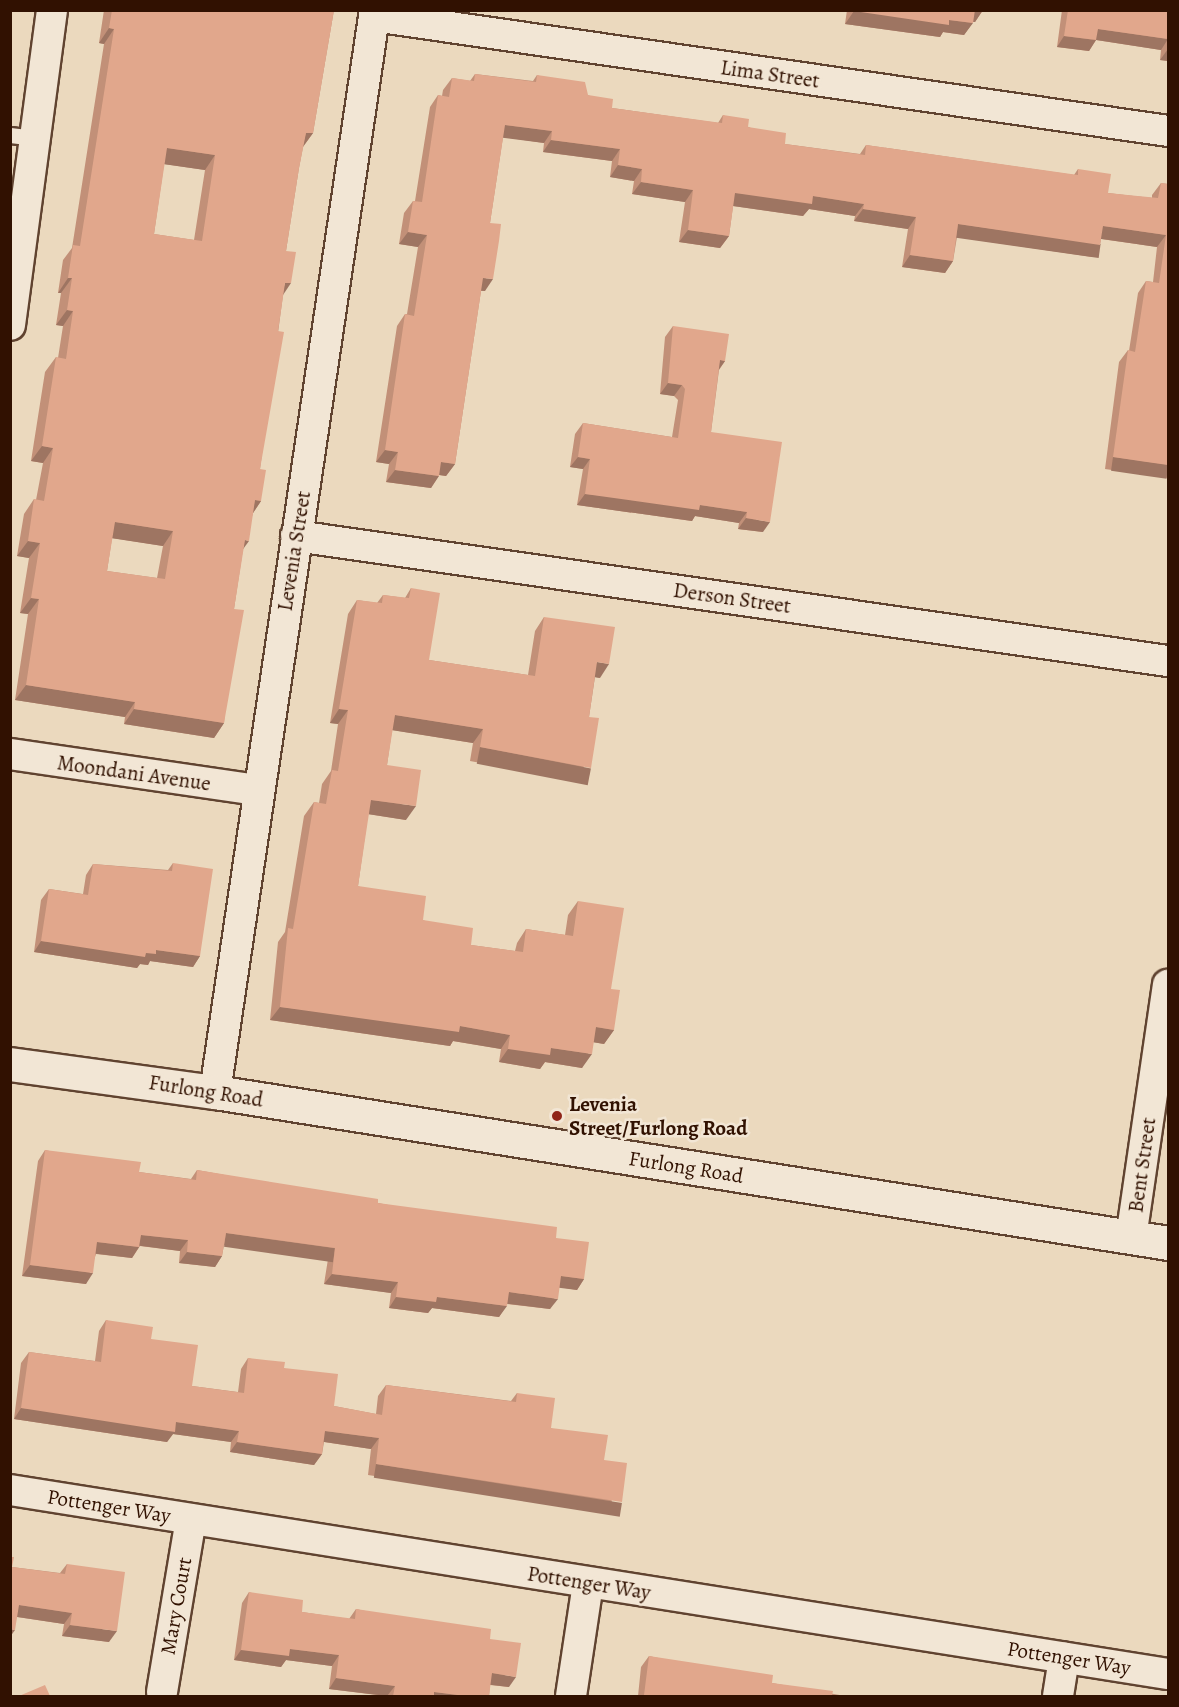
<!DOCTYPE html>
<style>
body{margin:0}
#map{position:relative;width:1179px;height:1707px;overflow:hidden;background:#ebd9be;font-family:Alegreya,serif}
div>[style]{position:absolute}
.roads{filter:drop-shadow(2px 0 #604330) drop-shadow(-2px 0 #604330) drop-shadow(0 2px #604330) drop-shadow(0 -2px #604330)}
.lane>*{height:15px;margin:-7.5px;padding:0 7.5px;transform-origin:7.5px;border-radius:7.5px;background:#f2e6d5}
.street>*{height:30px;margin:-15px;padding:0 15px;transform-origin:15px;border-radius:15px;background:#f2e6d5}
.secondary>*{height:33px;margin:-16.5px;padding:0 16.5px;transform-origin:16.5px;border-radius:16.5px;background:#f2e6d5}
.wall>*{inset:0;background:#c29078}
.shaded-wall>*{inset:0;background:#9e7562;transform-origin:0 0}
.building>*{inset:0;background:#e1a78c}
.dots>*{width:16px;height:16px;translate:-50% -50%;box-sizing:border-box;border:3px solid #f2e6d5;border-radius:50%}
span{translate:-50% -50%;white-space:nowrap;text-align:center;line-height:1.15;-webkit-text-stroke:5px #f2e6d5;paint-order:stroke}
.street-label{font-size:21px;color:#311101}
.poi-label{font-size:21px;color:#311101;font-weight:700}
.left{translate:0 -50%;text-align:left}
.frame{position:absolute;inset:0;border:12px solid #311101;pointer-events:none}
</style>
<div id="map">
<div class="roads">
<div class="lane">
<div style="left:10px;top:135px;width:24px;rotate:7deg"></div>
</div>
<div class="street">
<div style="left:374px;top:16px;width:802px;rotate:8.24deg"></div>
<div style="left:10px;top:325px;width:318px;rotate:-82.4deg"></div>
<div style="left:296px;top:536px;width:881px;rotate:8.16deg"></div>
<div style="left:10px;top:754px;width:251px;rotate:8.3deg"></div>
<div style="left:215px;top:1092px;width:1094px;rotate:-81.59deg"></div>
<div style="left:1131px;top:1238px;width:256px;rotate:-81.7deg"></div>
<div style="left:10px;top:1490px;width:1173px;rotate:9.03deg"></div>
<div style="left:162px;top:1692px;width:175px;rotate:-80.5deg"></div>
<div style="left:571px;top:1696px;width:114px;rotate:-81.4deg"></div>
<div style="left:1058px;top:1696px;width:39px;rotate:-81deg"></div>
</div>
<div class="secondary">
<div style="left:10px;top:1064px;width:207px;rotate:7.8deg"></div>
<div style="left:215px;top:1092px;width:965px;rotate:9deg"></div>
</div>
</div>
<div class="wall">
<div style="clip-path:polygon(evenodd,104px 10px,334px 10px,313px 133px,303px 147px,299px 168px,286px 251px,283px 295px,260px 469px,261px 501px,253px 513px,243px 549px,234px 609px,224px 723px,214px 738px,124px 724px,125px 717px,15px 700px,28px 614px,20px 613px,29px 558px,17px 556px,24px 514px,34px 499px,36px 500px,43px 463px,31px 461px,45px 372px,56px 357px,58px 358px,63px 326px,56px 325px,61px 293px,58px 293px,63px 260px,72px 248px,104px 44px,99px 43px,104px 10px,164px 164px,205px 170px,194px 240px,154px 234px,164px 164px,104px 10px,112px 538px,163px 546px,157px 578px,107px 571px,112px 538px)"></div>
<div style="clip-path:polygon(847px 10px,983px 10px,975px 22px,973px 22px,964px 35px,943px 32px,940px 37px,845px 24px)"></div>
<div style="clip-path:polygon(1062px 10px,1168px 10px,1168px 61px,1160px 60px,1161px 50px,1096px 40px,1089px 51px,1057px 47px)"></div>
<div style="clip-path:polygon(475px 74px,533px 81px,537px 75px,588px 95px,612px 108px,718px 123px,723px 115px,785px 144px,860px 154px,866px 145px,1074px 175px,1078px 169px,1108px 193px,1152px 198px,1152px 195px,1161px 183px,1168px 184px,1168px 478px,1105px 469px,1119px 362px,1128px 350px,1129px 351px,1138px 293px,1146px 281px,1153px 282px,1157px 247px,1101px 239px,1100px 245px,1092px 257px,957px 237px,953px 261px,945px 273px,902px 267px,908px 229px,854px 221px,855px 216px,809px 209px,803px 216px,733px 206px,729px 236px,720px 248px,679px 242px,685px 202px,632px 194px,634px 181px,610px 177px,612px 161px,543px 152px,544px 143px,503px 137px,490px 223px,485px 291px,481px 291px,455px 464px,446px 476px,439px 475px,431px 488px,386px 482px,389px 464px,376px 462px,397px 326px,405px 314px,407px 314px,418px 247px,399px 244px,404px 213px,413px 201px,415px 201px,430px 107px,438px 95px,442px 96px,443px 90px,452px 78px,470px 81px)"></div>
<div style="clip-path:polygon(673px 326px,725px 361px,719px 370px,711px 432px,763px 532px,738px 529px,739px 523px,695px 516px,692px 521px,577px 505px,583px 469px,570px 467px,575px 434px,583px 423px,672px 437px,678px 400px,674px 396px,660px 394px,665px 337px)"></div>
<div style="clip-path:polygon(411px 588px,429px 660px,528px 675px,535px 631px,544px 617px,600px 678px,595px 677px,589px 717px,582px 782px,470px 761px,473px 743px,392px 730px,387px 765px,406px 820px,368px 814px,358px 886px,471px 945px,515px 951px,517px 943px,526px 929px,565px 935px,568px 915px,578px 901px,611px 989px,614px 1030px,604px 1044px,593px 1042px,582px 1068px,545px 1062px,540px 1069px,499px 1062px,501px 1049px,453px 1041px,450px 1046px,270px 1020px,278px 942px,285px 932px,304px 816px,314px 802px,319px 803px,322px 784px,331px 771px,338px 724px,330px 723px,348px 614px,357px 600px,377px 603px,383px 595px,405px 598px)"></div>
<div style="clip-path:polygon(173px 863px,200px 956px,193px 967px,150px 961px,148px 965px,140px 964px,137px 968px,34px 952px,41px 900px,49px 889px,83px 894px,86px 875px,93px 864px,168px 870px)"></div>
<div style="clip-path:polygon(45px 1150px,139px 1172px,191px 1179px,197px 1170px,378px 1203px,556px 1238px,584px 1279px,577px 1290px,559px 1287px,550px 1309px,507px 1304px,499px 1317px,432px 1308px,428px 1313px,389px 1308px,391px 1293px,324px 1284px,328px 1259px,224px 1245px,222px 1256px,215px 1267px,179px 1263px,180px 1251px,140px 1246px,132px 1258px,96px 1254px,86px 1284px,22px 1276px,38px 1161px)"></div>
<div style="clip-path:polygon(106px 1320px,151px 1339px,192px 1386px,238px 1392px,241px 1369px,248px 1358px,284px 1368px,334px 1406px,376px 1414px,378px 1396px,386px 1385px,511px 1401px,517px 1393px,551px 1428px,604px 1460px,614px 1513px,368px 1475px,371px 1449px,324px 1442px,322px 1454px,314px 1465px,230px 1452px,231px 1442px,173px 1434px,167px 1442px,14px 1419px,21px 1363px,29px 1352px,95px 1361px,99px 1331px)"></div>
<div style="clip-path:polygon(67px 1564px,109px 1642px,62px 1636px,64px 1624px,17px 1617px,12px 1567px,60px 1573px)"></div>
<div style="clip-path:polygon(249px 1592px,302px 1612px,349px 1619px,356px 1609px,490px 1639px,509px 1687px,490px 1685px,489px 1696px,385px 1696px,329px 1689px,332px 1666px,286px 1660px,281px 1667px,234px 1660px,242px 1603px)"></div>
<div style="clip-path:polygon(649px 1656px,772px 1683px,845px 1696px,638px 1696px,641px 1667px)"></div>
</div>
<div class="shaded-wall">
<div style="clip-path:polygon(974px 10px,983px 10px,975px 22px,966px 21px)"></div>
<div style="clip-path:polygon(854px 11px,949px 20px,973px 23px,964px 35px,943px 32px,940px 37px,845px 24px)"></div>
<div style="clip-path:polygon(109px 28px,114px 29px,104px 44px,99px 43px)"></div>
<div style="clip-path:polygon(1098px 29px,1168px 39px,1161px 50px,1090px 39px)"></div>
<div style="clip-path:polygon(1064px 36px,1096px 40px,1089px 51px,1057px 47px)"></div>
<div style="clip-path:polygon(1168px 49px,1168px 61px,1160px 60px)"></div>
<div style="clip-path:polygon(505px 125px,552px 131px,544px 143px,497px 137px)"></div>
<div style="clip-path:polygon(306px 133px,313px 133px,302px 148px)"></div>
<div style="clip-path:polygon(551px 140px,620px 149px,612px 161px,543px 152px)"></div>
<div style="clip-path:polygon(167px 148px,215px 155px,205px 170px,156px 163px)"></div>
<div style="clip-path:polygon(618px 165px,642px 169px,634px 181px,610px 177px)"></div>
<div style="clip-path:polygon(641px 182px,693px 190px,685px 202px,632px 194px)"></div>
<div style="clip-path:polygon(735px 193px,813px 196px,864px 204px,855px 216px,809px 209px,803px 216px,726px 205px)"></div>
<div style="clip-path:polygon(863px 209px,916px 217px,908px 229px,854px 221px)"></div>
<div style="left:958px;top:224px;width:144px;height:14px;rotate:8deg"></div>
<div style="clip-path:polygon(1103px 226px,1166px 235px,1157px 247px,1095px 238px)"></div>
<div style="clip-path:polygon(688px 230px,729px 236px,720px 248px,679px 242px)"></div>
<div style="clip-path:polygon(408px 232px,427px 235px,418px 247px,399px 244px)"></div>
<div style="clip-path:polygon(910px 255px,953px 261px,945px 273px,902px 267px)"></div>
<div style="clip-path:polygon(68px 278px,72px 278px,61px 293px,58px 293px)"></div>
<div style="clip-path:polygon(483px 278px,493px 279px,485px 291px,475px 290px)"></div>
<div style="clip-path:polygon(285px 283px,291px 283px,281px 298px)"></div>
<div style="clip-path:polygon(67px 310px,73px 311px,63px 326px,56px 325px)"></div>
<div style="clip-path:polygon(720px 360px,725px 361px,717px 372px)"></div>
<div style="clip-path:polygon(668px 383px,682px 385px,674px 396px,660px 394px)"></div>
<div style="clip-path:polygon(42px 446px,53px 448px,43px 463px,31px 461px)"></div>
<div style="clip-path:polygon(385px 450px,398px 452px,389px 464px,376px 462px)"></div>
<div style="clip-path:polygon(578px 457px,590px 459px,583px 469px,570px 467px)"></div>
<div style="left:1113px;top:457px;width:56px;height:14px;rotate:8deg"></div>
<div style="clip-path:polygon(441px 462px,455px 464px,446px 476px,433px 474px)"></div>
<div style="clip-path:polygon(395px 470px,439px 476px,431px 488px,386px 482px)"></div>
<div style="clip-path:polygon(585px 494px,700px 505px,747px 512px,739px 523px,695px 516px,692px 521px,577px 505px)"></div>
<div style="clip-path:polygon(255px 500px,261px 501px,251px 516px)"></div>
<div style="clip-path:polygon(746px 518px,770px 522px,763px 532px,738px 529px)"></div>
<div style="clip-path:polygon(115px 522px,173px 531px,163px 546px,104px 537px)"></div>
<div style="clip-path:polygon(245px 540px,249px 541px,238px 556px)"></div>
<div style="clip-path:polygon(28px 541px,40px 543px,29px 558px,17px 556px)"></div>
<div style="clip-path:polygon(31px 598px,39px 599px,28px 614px,20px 613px)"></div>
<div style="clip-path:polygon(597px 662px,609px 664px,600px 678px,588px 676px)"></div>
<div style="clip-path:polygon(26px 685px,135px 702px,125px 717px,15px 700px)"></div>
<div style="clip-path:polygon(134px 709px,224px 723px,214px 738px,124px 724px)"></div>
<div style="clip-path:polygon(339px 709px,348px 710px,338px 724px,330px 723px)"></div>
<div style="clip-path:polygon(395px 715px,483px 729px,473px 743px,385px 729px)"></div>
<div style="left:480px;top:747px;width:113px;height:17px;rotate:11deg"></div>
<div style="clip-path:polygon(371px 800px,416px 806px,406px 820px,361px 813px)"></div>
<div style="clip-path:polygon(41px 941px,146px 953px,156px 950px,200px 956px,193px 967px,150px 961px,148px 965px,140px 964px,137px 968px,34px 952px)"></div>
<div style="clip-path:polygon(280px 1007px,460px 1026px,510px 1035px,501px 1049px,453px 1041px,450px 1046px,270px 1020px)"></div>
<div style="clip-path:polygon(596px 1027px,614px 1030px,604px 1044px,586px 1041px)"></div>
<div style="clip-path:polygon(551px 1048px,592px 1054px,582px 1068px,545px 1062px,540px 1069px,499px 1062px,508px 1049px)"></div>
<div style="left:226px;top:1233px;width:110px;height:14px;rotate:8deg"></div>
<div style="clip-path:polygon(141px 1235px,188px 1240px,180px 1251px,134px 1245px)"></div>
<div style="clip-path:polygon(97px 1242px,139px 1247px,132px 1258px,90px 1253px)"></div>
<div style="clip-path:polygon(187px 1252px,222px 1256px,215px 1267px,179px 1263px)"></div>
<div style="clip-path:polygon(30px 1265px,93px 1273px,86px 1284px,22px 1276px)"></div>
<div style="clip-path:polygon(332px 1274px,398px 1282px,391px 1293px,324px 1284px)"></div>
<div style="clip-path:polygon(561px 1276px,584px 1279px,577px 1290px,553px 1287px)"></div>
<div style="clip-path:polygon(509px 1292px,558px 1299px,550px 1309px,501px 1303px)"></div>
<div style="clip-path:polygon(396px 1297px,437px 1297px,507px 1306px,499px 1317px,432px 1308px,428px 1313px,389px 1308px)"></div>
<div style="clip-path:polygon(21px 1408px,176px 1422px,239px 1431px,231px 1442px,173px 1434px,167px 1442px,14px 1419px)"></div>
<div style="clip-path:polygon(325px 1431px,379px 1438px,371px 1449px,318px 1441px)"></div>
<div style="clip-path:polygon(237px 1442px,322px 1454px,314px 1465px,230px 1452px)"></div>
<div style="left:376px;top:1464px;width:249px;height:14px;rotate:9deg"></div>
<div style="clip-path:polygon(19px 1605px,72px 1613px,64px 1624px,11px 1616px)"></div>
<div style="clip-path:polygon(70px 1625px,117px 1631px,109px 1642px,62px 1636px)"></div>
<div style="clip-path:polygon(10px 1629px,15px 1630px,10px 1637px)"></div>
<div style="clip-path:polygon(290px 1649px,339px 1655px,332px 1666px,286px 1660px,281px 1667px,234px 1660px,241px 1650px)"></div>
<div style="clip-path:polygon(492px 1673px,516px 1677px,509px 1687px,484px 1684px)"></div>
<div style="clip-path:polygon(336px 1678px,395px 1686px,387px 1696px,329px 1689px)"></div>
<div style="clip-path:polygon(434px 1692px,466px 1696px,431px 1696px)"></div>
</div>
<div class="building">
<div style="clip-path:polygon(evenodd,112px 10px,334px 10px,313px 133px,306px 133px,299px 168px,286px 251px,296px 252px,291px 283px,285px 283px,278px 331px,284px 332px,260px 469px,266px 470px,261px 501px,255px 500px,249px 541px,245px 540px,234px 609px,244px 610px,224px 723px,134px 709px,135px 702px,26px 685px,39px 599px,31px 598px,40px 543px,28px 541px,34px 499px,44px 501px,53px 448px,42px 446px,56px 357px,66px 359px,73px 311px,67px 310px,72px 278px,68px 278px,73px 245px,80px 246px,114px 29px,109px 28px,112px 10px,167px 148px,215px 155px,202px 241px,154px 234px,167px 148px,112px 10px,115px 522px,173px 531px,165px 579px,107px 571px,115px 522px)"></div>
<div style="clip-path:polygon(854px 10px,975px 10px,973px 23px,949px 20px,949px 25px,854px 11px)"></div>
<div style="clip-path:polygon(1068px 10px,1168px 10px,1168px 39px,1098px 29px,1096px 40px,1064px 36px)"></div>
<div style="clip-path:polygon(475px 74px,536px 82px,537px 75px,585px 82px,588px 95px,613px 99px,612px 108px,722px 123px,723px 115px,749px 119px,748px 127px,786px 133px,785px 144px,865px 155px,866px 145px,1078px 175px,1078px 169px,1111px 174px,1108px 193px,1158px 198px,1161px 183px,1168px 184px,1168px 465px,1113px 457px,1128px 350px,1135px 352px,1146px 281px,1159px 283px,1166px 235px,1103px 226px,1100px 245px,958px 224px,953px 261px,910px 255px,916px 217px,863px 209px,864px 204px,813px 196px,812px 204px,735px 193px,729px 236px,688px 230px,693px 190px,641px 182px,642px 169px,618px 165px,620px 149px,551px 140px,552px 131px,505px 125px,490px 223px,501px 224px,499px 241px,493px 279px,483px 278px,455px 464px,441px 462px,439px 476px,395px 470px,398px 452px,385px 450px,405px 314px,414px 316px,427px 235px,408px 232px,413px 201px,422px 202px,438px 95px,449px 97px,452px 78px,474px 81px)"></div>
<div style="clip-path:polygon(673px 326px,729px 334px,725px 361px,720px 360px,711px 432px,782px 442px,770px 522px,746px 518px,747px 512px,700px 505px,699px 510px,585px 494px,590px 459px,578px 457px,583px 423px,678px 438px,685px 389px,682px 385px,668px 383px)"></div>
<div style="clip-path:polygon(411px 588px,440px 593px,429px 660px,535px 676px,544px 617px,615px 627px,609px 664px,597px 662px,589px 717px,599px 718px,591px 768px,480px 747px,483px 729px,395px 715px,387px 765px,421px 770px,416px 806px,371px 800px,358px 886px,426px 896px,423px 920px,473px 928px,471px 945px,523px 952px,526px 929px,573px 936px,578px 901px,624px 908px,611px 989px,620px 990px,614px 1030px,596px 1027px,592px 1054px,551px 1048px,550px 1055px,508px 1049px,510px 1035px,460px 1026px,459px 1032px,280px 1007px,288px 928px,293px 929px,314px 802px,326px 804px,332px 770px,338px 771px,348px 710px,339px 709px,357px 600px,382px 603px,383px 595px,409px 598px)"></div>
<div style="clip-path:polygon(173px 863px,213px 869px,200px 956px,156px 950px,156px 954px,146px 953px,145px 957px,41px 941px,49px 889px,88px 895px,93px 864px,172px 871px)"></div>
<div style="clip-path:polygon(45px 1150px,141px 1162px,139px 1172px,196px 1180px,197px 1170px,378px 1199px,378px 1203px,557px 1227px,556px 1238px,589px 1242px,584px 1279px,561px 1276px,558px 1299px,509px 1292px,507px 1306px,437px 1297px,436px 1302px,396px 1297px,398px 1282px,332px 1274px,335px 1248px,226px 1233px,222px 1256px,187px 1252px,188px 1240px,141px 1235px,139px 1247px,97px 1242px,93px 1273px,30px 1265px)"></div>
<div style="clip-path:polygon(106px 1320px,153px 1327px,151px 1339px,198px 1345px,192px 1386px,244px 1393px,248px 1358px,285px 1362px,284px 1368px,338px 1374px,334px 1406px,382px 1415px,386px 1385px,516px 1402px,517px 1393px,555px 1398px,551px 1428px,608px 1435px,604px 1460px,627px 1463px,622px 1502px,376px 1464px,379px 1438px,325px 1431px,322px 1454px,237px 1442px,239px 1431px,176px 1422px,175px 1432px,21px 1408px,29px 1352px,101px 1362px)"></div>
<div style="clip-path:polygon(10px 1557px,14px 1557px,12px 1567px,65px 1574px,67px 1564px,125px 1572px,117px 1631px,70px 1625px,72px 1613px,19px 1605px,15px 1630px,10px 1629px)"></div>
<div style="clip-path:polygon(249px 1592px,303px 1600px,302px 1612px,355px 1619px,356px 1609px,491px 1629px,490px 1639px,521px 1643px,516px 1677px,492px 1673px,489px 1696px,466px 1696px,434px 1692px,434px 1696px,393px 1696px,395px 1686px,336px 1678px,339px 1655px,290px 1649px,289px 1656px,241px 1650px)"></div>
<div style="clip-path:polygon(649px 1656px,773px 1675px,772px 1683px,833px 1691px,832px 1695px,845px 1696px,653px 1696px,644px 1695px)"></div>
<div style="clip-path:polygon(45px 1685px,50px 1696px,19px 1696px)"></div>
<div style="clip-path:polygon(905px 1695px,920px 1696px,905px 1696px)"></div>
</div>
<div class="dots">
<div style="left:557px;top:1116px;background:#8f2418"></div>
</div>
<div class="street-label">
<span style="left:770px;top:74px;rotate:8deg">Lima Street</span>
<span style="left:294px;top:551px;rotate:-81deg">Levenia Street</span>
<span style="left:732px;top:598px;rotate:8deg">Derson Street</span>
<span style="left:134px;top:773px;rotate:8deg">Moondani Avenue</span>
<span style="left:206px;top:1091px;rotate:9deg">Furlong Road</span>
<span style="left:1142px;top:1165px;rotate:-82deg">Bent Street</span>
<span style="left:686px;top:1167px;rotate:9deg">Furlong Road</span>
<span style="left:109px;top:1506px;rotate:9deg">Pottenger Way</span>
<span style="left:589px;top:1583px;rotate:9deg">Pottenger Way</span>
<span style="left:176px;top:1606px;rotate:-80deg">Mary Court</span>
<span style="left:1069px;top:1658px;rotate:9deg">Pottenger Way</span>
</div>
<div class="poi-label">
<span class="left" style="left:569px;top:1116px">Levenia<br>Street/Furlong Road</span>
</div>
<div class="frame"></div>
</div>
